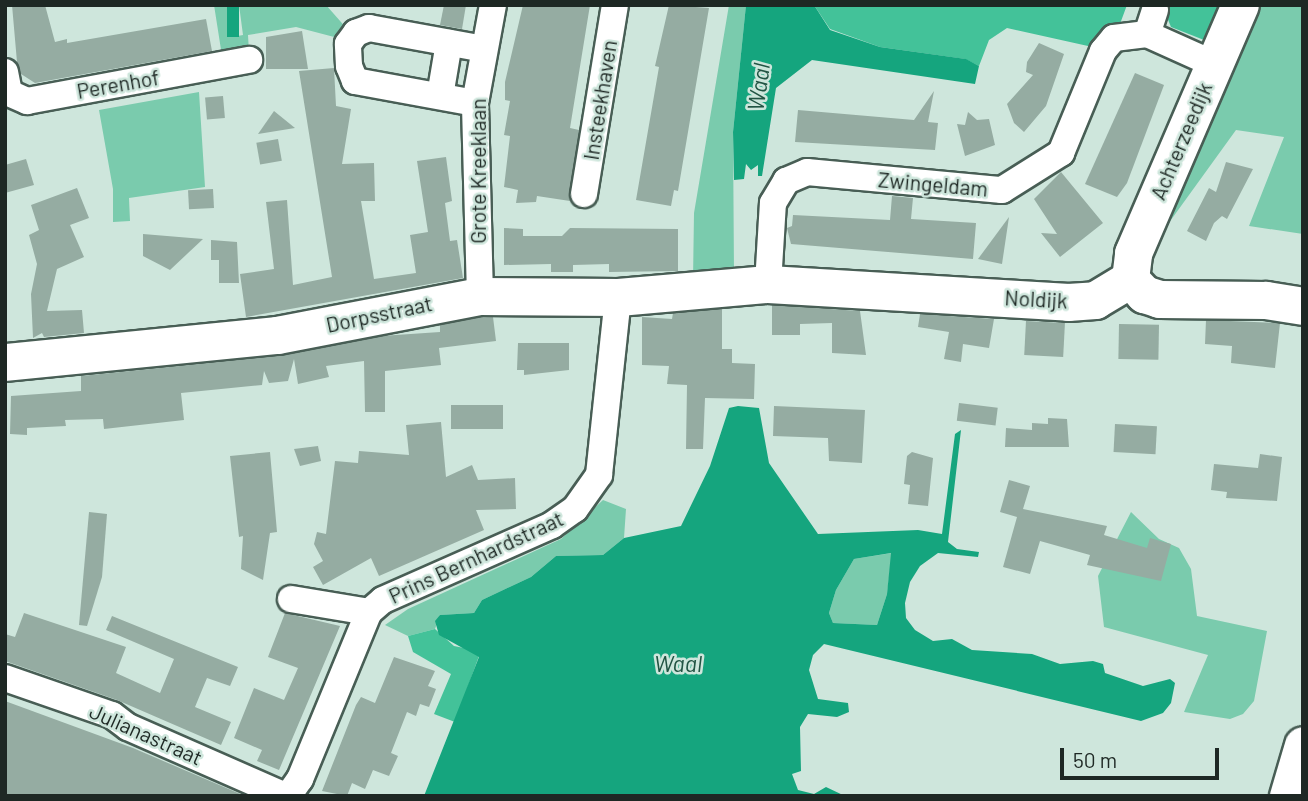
<!DOCTYPE html>
<style>
body{margin:0}
#map{position:relative;width:1308px;height:801px;overflow:hidden;background:#cee6dc;font-family:Barlow,sans-serif}
div>[style]{position:absolute}
.green>*{inset:0;background:#7acbad}
.forest>*{inset:0;background:#43c299}
.water>*{inset:0;background:#15a57e;transform-origin:0 0}
.building>*{inset:0;background:#95aca2;transform-origin:0 0}
.roads{filter:drop-shadow(2px 0 #485e55) drop-shadow(-2px 0 #485e55) drop-shadow(0 2px #485e55) drop-shadow(0 -2px #485e55)}
.street>*{height:26px;margin:-13px;padding:0 13px;transform-origin:13px;border-radius:13px;background:#fff}
.secondary>*{height:37px;margin:-18.5px;padding:0 18.5px;transform-origin:18.5px;border-radius:18.5px;background:#fff}
span{translate:-50% -50%;white-space:nowrap;text-align:center;line-height:1.15;-webkit-text-stroke:5px #cee6dc;paint-order:stroke}
.street-label{font-size:21px;color:#1e2824}
.water-label{font-size:23px;color:#215443;font-style:italic}
.frame{position:absolute;inset:0;border:7px solid #1e2824;pointer-events:none}
.scale{position:absolute;left:1060px;top:748px;width:159px;height:32px;box-sizing:border-box;border:4px solid #1e2824;border-top:0;padding-left:9px;font-size:21px;line-height:24px;white-space:nowrap;color:#1e2824;-webkit-text-stroke:5px #cee6dc;paint-order:stroke}
</style>
<div id="map">
<div class="green">
<div style="clip-path:polygon(214px 5px,227px 5px,232px 37px,243px 35px,239px 5px,326px 5px,348px 30px,338px 38px,296px 27px,248px 35px,249px 52px,222px 56px)"></div>
<div style="clip-path:polygon(729px 5px,746px 5px,733px 132px,734px 272px,693px 280px,694px 213px)"></div>
<div style="clip-path:polygon(1253px 5px,1303px 5px,1303px 234px,1249px 226px,1284px 137px,1236px 130px,1142px 260px)"></div>
<div style="clip-path:polygon(199px 92px,205px 187px,129px 198px,130px 221px,113px 222px,113px 189px,99px 110px)"></div>
<div style="clip-path:polygon(603px 500px,626px 509px,624px 538px,603px 555px,556px 556px,531px 577px,482px 600px,474px 613px,440px 615px,435px 629px,408px 636px,385px 625px,408px 609px,561px 539px)"></div>
<div style="clip-path:polygon(1131px 512px,1159px 539px,1179px 548px,1191px 569px,1197px 616px,1267px 631px,1254px 701px,1243px 714px,1230px 719px,1184px 712px,1208px 655px,1104px 627px,1098px 576px)"></div>
<div style="clip-path:polygon(892px 553px,887px 594px,877px 625px,833px 623px,829px 613px,836px 590px,854px 559px)"></div>
</div>
<div class="forest">
<div style="clip-path:polygon(814px 5px,1127px 5px,1117px 32px,1088px 46px,1007px 28px,989px 40px,979px 66px,965px 59px,880px 47px,830px 29px)"></div>
<div style="clip-path:polygon(1162px 5px,1220px 5px,1204px 40px,1171px 27px)"></div>
<div style="clip-path:polygon(435px 629px,454px 646px,474px 650px,479px 656px,455px 722px,434px 714px,451px 674px,413px 652px,408px 636px)"></div>
</div>
<div class="water">
<div style="left:227px;top:5px;width:12px;height:32px"></div>
<div style="clip-path:polygon(746px 5px,814px 5px,830px 30px,880px 47px,966px 59px,979px 66px,975px 84px,812px 60px,776px 88px,762px 176px,758px 176px,758px 165px,751px 170px,746px 164px,744px 179px,734px 180px,733px 132px)"></div>
<div style="clip-path:polygon(evenodd,738px 406px,759px 408px,769px 463px,818px 534px,918px 530px,942px 534px,955px 434px,961px 430px,948px 542px,957px 549px,979px 552px,978px 557px,938px 553px,920px 566px,910px 582px,905px 603px,906px 618px,915px 630px,933px 641px,952px 639px,972px 650px,1032px 654px,1060px 664px,1093px 661px,1103px 664px,1105px 673px,1143px 686px,1170px 679px,1175px 683px,1171px 703px,1163px 713px,1141px 721px,824px 644px,813px 655px,809px 670px,818px 699px,848px 703px,849px 712px,837px 717px,808px 714px,800px 727px,801px 771px,792px 774px,798px 790px,814px 794px,826px 787px,845px 796px,424px 796px,479px 657px,439px 635px,435px 621px,440px 615px,474px 613px,482px 600px,531px 577px,556px 556px,603px 555px,624px 538px,681px 526px,710px 466px,729px 408px,738px 406px,891px 553px,887px 594px,877px 625px,833px 623px,829px 613px,836px 590px,854px 559px,891px 553px)"></div>
</div>
<div class="building">
<div style="clip-path:polygon(12px 5px,45px 5px,55px 42px,67px 39px,67px 43px,206px 19px,212px 51px,35px 83px,21px 74px,17px 62px)"></div>
<div style="clip-path:polygon(444px 5px,466px 5px,462px 29px,440px 25px)"></div>
<div style="clip-path:polygon(523px 5px,590px 5px,570px 128px,579px 130px,570px 201px,537px 196px,536px 202px,516px 203px,518px 190px,504px 187px,510px 136px,504px 135px,510px 101px,505px 100px,505px 82px)"></div>
<div style="clip-path:polygon(669px 5px,709px 8px,678px 191px,674px 190px,671px 206px,636px 200px,659px 67px,655px 66px)"></div>
<div style="clip-path:polygon(302px 31px,308px 69px,266px 69px,266px 37px)"></div>
<div style="clip-path:polygon(1039px 43px,1064px 54px,1046px 106px,1024px 132px,1014px 123px,1007px 104px,1033px 75px,1026px 72px,1027px 62px)"></div>
<div style="clip-path:polygon(334px 68px,336px 106px,351px 109px,342px 164px,374px 163px,375px 201px,361px 201px,374px 279px,416px 273px,410px 235px,428px 232px,417px 161px,446px 157px,452px 201px,445px 203px,450px 241px,457px 240px,463px 278px,246px 317px,240px 274px,274px 269px,266px 202px,287px 200px,293px 285px,332px 277px,299px 71px)"></div>
<div style="clip-path:polygon(1135px 73px,1164px 85px,1127px 183px,1117px 197px,1085px 184px)"></div>
<div style="clip-path:polygon(934px 91px,928px 122px,938px 123px,935px 150px,795px 142px,798px 110px,914px 120px)"></div>
<div style="left:223px;top:96px;width:22px;height:18px;rotate:85deg"></div>
<div style="clip-path:polygon(274px 111px,295px 128px,258px 134px)"></div>
<div style="clip-path:polygon(968px 112px,977px 120px,989px 119px,995px 145px,965px 156px,957px 124px,965px 125px)"></div>
<div style="left:278px;top:139px;width:22px;height:22px;rotate:80deg"></div>
<div style="clip-path:polygon(26px 159px,34px 185px,5px 193px,5px 165px)"></div>
<div style="clip-path:polygon(1226px 162px,1253px 169px,1227px 219px,1222px 216px,1214px 223px,1206px 241px,1187px 231px,1209px 188px,1216px 192px)"></div>
<div style="clip-path:polygon(1061px 172px,1103px 223px,1060px 257px,1041px 233px,1057px 234px,1034px 199px)"></div>
<div style="clip-path:polygon(77px 188px,89px 218px,70px 225px,84px 257px,57px 269px,47px 311px,82px 310px,84px 333px,44px 337px,42px 333px,33px 338px,31px 294px,37px 264px,29px 235px,39px 230px,31px 205px)"></div>
<div style="left:213px;top:189px;width:19px;height:25px;rotate:87deg"></div>
<div style="clip-path:polygon(892px 196px,913px 198px,911px 219px,976px 223px,973px 259px,791px 244px,787px 228px,792px 226px,793px 215px,890px 220px)"></div>
<div style="clip-path:polygon(1009px 217px,1002px 264px,978px 259px)"></div>
<div style="clip-path:polygon(504px 228px,523px 229px,523px 236px,562px 236px,570px 228px,678px 229px,678px 271px,609px 272px,609px 264px,573px 265px,573px 272px,551px 272px,551px 264px,504px 265px)"></div>
<div style="clip-path:polygon(143px 234px,203px 239px,170px 270px,143px 256px)"></div>
<div style="clip-path:polygon(211px 240px,237px 242px,239px 283px,219px 283px,219px 260px,211px 260px)"></div>
<div style="clip-path:polygon(772px 305px,860px 311px,866px 355px,832px 353px,832px 323px,800px 324px,800px 335px,772px 335px)"></div>
<div style="clip-path:polygon(722px 309px,722px 349px,732px 349px,732px 363px,755px 364px,754px 399px,705px 398px,703px 449px,686px 449px,687px 385px,667px 384px,669px 366px,642px 365px,642px 317px,672px 319px,673px 313px)"></div>
<div style="clip-path:polygon(920px 314px,994px 319px,989px 348px,963px 344px,961px 362px,944px 359px,949px 332px,918px 327px)"></div>
<div style="clip-path:polygon(482px 317px,493px 317px,496px 341px,439px 348px,441px 365px,385px 371px,385px 412px,365px 412px,364px 361px,326px 366px,329px 377px,298px 384px,294px 359px,288px 381px,269px 383px,264px 371px,262px 385px,181px 393px,184px 420px,104px 429px,103px 419px,65px 420px,66px 426px,27px 428px,27px 435px,10px 434px,11px 396px,81px 391px,81px 376px,279px 356px,381px 336px,440px 332px,440px 325px)"></div>
<div style="clip-path:polygon(1206px 320px,1280px 323px,1275px 368px,1231px 363px,1232px 346px,1205px 344px)"></div>
<div style="left:1026px;top:321px;width:39px;height:34px;rotate:3deg"></div>
<div style="left:1119px;top:324px;width:40px;height:35px;rotate:1deg"></div>
<div style="clip-path:polygon(518px 343px,569px 343px,569px 370px,524px 375px,524px 370px,517px 370px)"></div>
<div style="left:959px;top:403px;width:39px;height:18px;rotate:7deg"></div>
<div style="left:503px;top:405px;width:24px;height:52px;rotate:90deg"></div>
<div style="clip-path:polygon(774px 406px,865px 410px,862px 463px,829px 461px,828px 438px,773px 436px)"></div>
<div style="clip-path:polygon(1048px 418px,1067px 419px,1069px 447px,1005px 447px,1006px 428px,1032px 430px,1032px 423px,1048px 424px)"></div>
<div style="clip-path:polygon(441px 422px,446px 477px,472px 465px,478px 480px,515px 478px,516px 509px,476px 510px,484px 530px,379px 576px,371px 558px,323px 585px,313px 567px,323px 561px,314px 544px,317px 532px,326px 534px,335px 461px,358px 463px,359px 451px,409px 455px,406px 425px)"></div>
<div style="left:1115px;top:424px;width:42px;height:28px;rotate:3deg"></div>
<div style="clip-path:polygon(318px 446px,321px 461px,300px 466px,294px 449px)"></div>
<div style="clip-path:polygon(270px 452px,277px 532px,270px 533px,263px 580px,241px 569px,243px 536px,239px 537px,230px 456px)"></div>
<div style="clip-path:polygon(912px 452px,933px 458px,928px 506px,908px 504px,910px 485px,904px 484px,907px 456px)"></div>
<div style="clip-path:polygon(1260px 454px,1282px 457px,1277px 501px,1226px 498px,1227px 492px,1211px 490px,1214px 464px,1258px 468px)"></div>
<div style="clip-path:polygon(1009px 480px,1030px 486px,1023px 509px,1107px 526px,1104px 535px,1147px 548px,1150px 538px,1171px 544px,1161px 581px,1087px 565px,1090px 555px,1040px 541px,1030px 574px,1003px 567px,1017px 517px,1000px 512px)"></div>
<div style="clip-path:polygon(89px 512px,107px 514px,102px 577px,87px 626px,79px 625px)"></div>
<div style="clip-path:polygon(24px 613px,126px 647px,116px 673px,160px 693px,174px 659px,106px 630px,112px 616px,238px 667px,230px 686px,207px 678px,195px 707px,231px 722px,221px 745px,117px 700px,5px 661px,5px 634px,15px 637px)"></div>
<div style="clip-path:polygon(285px 613px,340px 626px,279px 770px,257px 761px,262px 750px,234px 738px,254px 688px,284px 700px,298px 668px,268px 657px)"></div>
<div style="clip-path:polygon(394px 657px,435px 671px,428px 686px,436px 689px,429px 707px,420px 704px,416px 716px,407px 712px,391px 753px,398px 756px,389px 776px,373px 770px,365px 789px,352px 783px,347px 796px,322px 791px,356px 705px,361px 697px,375px 703px)"></div>
<div style="clip-path:polygon(5px 701px,133px 748px,245px 796px,5px 796px)"></div>
</div>
<div class="roads">
<div class="street">
<div style="left:1155px;top:10px;width:25px;rotate:108deg"></div>
<div style="left:1147px;top:34px;width:73px;rotate:24.1deg"></div>
<div style="left:5px;top:72px;width:21px;rotate:79deg"></div>
<div style="left:9px;top:93px;width:20px;rotate:24deg"></div>
<div style="left:27px;top:101px;width:226px;rotate:-10.5deg"></div>
<div style="left:440px;top:96px;width:54px;rotate:-80.4deg"></div>
<div style="left:475px;top:103px;width:122px;rotate:-169.6deg"></div>
<div style="left:355px;top:81px;width:16px;rotate:-112deg"></div>
<div style="left:349px;top:66px;width:22px;rotate:-93deg"></div>
<div style="left:348px;top:44px;width:14px;rotate:-54deg"></div>
<div style="left:356px;top:33px;width:14px;rotate:-21deg"></div>
<div style="left:369px;top:28px;width:117px;rotate:10.3deg"></div>
<div style="left:584px;top:194px;width:192px;rotate:-80.7deg"></div>
<div style="left:768px;top:284px;width:81px;rotate:-86.5deg"></div>
<div style="left:773px;top:203px;width:26px;rotate:-59deg"></div>
<div style="left:786px;top:181px;width:23px;rotate:-23deg"></div>
<div style="left:807px;top:172px;width:196px;rotate:5.3deg"></div>
<div style="left:1002px;top:190px;width:70px;rotate:-32.1deg"></div>
<div style="left:1061px;top:153px;width:110px;rotate:-67.6deg"></div>
<div style="left:1103px;top:51px;width:17px;rotate:-50deg"></div>
<div style="left:1114px;top:38px;width:33px;rotate:-7deg"></div>
<div style="left:480px;top:296px;width:193px;rotate:-91.5deg"></div>
<div style="left:475px;top:103px;width:100px;rotate:-79.6deg"></div>
<div style="left:291px;top:599px;width:79px;rotate:9.5deg"></div>
<div style="left:5px;top:678px;width:113px;rotate:19.1deg"></div>
<div style="left:112px;top:715px;width:20px;rotate:37deg"></div>
<div style="left:128px;top:727px;width:171px;rotate:23.7deg"></div>
<div style="left:288px;top:796px;width:21px;rotate:-55deg"></div>
<div style="left:300px;top:779px;width:181px;rotate:-67.6deg"></div>
<div style="left:369px;top:612px;width:18px;rotate:-41deg"></div>
<div style="left:383px;top:600px;width:185px;rotate:-23.9deg"></div>
<div style="left:552px;top:525px;width:28px;rotate:-35deg"></div>
<div style="left:575px;top:509px;width:42px;rotate:-54.8deg"></div>
<div style="left:599px;top:475px;width:179px;rotate:-83.9deg"></div>
</div>
<div class="secondary">
<div style="left:1130px;top:279px;width:26px;rotate:-83deg"></div>
<div style="left:1133px;top:253px;width:270px;rotate:-66.7deg"></div>
<div style="left:1130px;top:279px;width:21px;rotate:47deg"></div>
<div style="left:1144px;top:294px;width:16px;rotate:18deg"></div>
<div style="left:1159px;top:299px;width:107px;rotate:0.5deg"></div>
<div style="left:1266px;top:300px;width:37px;rotate:9deg"></div>
<div style="left:5px;top:362px;width:273px;rotate:-5.7deg"></div>
<div style="left:277px;top:335px;width:207px;rotate:-10.9deg"></div>
<div style="left:480px;top:296px;width:138px;rotate:0.4deg"></div>
<div style="left:618px;top:297px;width:151px;rotate:-5deg"></div>
<div style="left:768px;top:284px;width:301px;rotate:3.4deg"></div>
<div style="left:1068px;top:302px;width:27px;rotate:-4deg"></div>
<div style="left:1095px;top:300px;width:41px;rotate:-31deg"></div>
<div style="left:1288px;top:796px;width:53px;rotate:-73.6deg"></div>
</div>
</div>
<div class="street-label">
<span style="left:118px;top:84px;rotate:-10deg">Perenhof</span>
<span style="left:600px;top:100px;rotate:-81deg">Insteekhaven</span>
<span style="left:1181px;top:141px;rotate:-67deg">Achterzeedijk</span>
<span style="left:478px;top:171px;rotate:-90deg">Grote Kreeklaan</span>
<span style="left:933px;top:184px;rotate:5deg">Zwingeldam</span>
<span style="left:1036px;top:299px;rotate:3deg">Noldijk</span>
<span style="left:379px;top:314px;rotate:-12deg">Dorpsstraat</span>
<span style="left:476px;top:557px;rotate:-25deg">Prins Bernhardstraat</span>
<span style="left:146px;top:734px;rotate:24deg">Julianastraat</span>
</div>
<div class="water-label">
<span style="left:758px;top:87px;rotate:-82deg">Waal</span>
<span style="left:678px;top:663px">Waal</span>
</div>
<div class="frame"></div>
<div class="scale">50 m</div>
</div>
